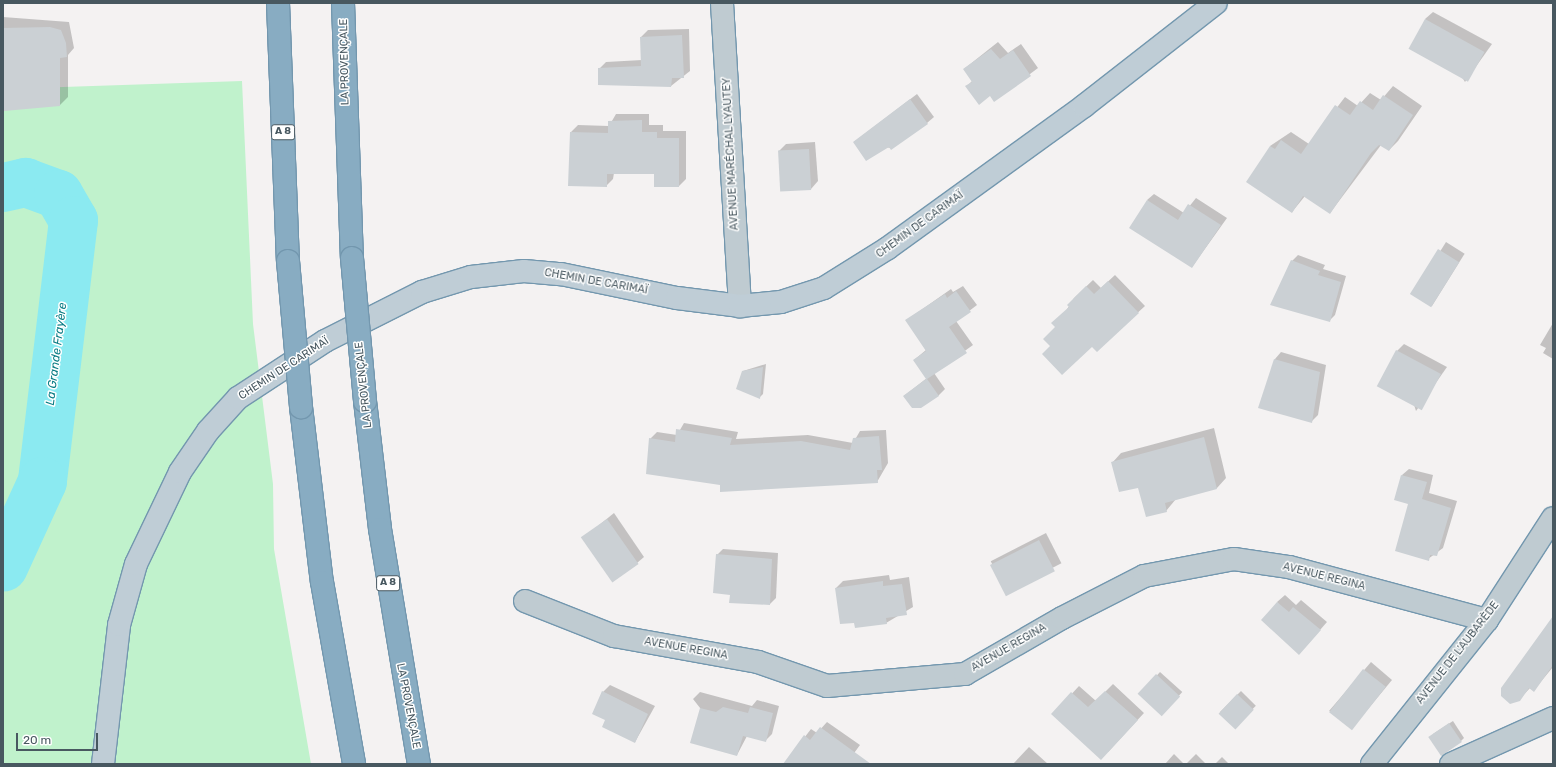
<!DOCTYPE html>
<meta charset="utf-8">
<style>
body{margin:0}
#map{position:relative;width:1556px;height:767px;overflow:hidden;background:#f4f2f2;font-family:Rubik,sans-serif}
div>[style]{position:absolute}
.green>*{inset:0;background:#c0f2cc}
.shadow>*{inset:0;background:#0003;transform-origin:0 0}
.river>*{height:49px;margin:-24.5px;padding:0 24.5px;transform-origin:24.5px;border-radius:24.5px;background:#8beaf1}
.building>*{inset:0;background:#cbd0d4;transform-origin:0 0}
.roads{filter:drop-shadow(1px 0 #7397ae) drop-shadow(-1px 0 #7397ae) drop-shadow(0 1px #7397ae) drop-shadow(0 -1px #7397ae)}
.street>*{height:22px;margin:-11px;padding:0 11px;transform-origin:11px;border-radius:11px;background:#bfcbd1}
.secondary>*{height:22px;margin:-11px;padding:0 11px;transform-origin:11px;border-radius:11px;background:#bfcdd6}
.highway>*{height:22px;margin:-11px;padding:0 11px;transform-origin:11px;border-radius:11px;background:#88acc2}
.bridges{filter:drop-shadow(1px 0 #7397ae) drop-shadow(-1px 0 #7397ae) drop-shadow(0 1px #7397ae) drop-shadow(0 -1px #7397ae)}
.highway-bridge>*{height:22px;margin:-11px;padding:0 11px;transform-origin:11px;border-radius:11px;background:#88acc2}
span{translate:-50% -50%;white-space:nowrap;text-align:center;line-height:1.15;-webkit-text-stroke:3px #fff;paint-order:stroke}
.shield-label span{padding:1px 3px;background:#fff;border:1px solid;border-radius:3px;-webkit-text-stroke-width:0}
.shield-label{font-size:10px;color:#485860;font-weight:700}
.street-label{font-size:11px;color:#485860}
.water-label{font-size:12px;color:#097c84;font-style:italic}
.frame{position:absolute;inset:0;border:4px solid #485860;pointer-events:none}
.scale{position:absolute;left:16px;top:733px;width:82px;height:18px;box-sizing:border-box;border:2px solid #485860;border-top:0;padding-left:5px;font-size:12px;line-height:14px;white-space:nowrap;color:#485860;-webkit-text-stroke:3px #fff;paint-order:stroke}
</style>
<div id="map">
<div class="green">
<div style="clip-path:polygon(242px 81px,253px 324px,273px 484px,274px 549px,311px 764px,3px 764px,3px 89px)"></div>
</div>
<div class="shadow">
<div style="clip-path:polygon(516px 3px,552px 3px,551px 4px)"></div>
<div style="clip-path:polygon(1433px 12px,1492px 44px,1465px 82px,1425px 19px)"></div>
<div style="clip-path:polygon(3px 17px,69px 22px,74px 48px,68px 55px,68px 97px,60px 105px,5px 109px)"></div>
<div style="clip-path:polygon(689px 29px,690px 71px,671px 86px,599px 69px,606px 62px,642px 60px,641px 37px,648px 30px)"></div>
<div style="clip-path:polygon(998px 42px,1008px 53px,1021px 44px,1038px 68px,994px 101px,990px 95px,967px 86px,973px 80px,964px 69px)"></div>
<div style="clip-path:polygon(1393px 86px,1422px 106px,1398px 141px,1389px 150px,1381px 145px,1330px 213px,1305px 196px,1292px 212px,1270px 146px,1291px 132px,1309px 144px,1345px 97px,1358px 106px,1370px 93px,1381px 100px)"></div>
<div style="clip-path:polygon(917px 94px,934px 117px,927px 123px,891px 148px,854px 142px)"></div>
<div style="clip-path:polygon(616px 114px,649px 114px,649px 125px,663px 125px,663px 131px,686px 131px,686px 179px,679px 186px,655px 173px,614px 173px,613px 179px,606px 186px,571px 132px,578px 125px,609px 126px)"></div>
<div style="clip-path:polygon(815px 142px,818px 181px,811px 189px,779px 151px,786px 144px)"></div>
<div style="clip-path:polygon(1154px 194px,1184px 213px,1196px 198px,1227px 218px,1192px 267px,1147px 200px)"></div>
<div style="left:1446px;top:242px;width:22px;height:62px;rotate:32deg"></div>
<div style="clip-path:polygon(1298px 255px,1325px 265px,1323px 269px,1346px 276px,1335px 315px,1330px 320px,1292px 261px)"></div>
<div style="clip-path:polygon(1115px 275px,1145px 306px,1097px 350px,1092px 345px,1051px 346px,1056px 327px,1074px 298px,1093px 280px,1101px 288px)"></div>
<div style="clip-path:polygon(963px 286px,977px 305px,956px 321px,973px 345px,934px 373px,945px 389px,938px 396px,904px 396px,927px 378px,914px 360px,926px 350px,907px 320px,951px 289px,953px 292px)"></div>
<div style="clip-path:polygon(1553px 323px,1553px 359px,1543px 353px,1546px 348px,1540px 345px)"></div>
<div style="clip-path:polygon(1404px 344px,1447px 367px,1416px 411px,1397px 351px)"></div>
<div style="clip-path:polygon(1281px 352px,1326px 365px,1318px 415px,1311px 422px,1260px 407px,1275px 359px)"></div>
<div style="clip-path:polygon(766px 364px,763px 394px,760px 397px,743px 371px)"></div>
<div style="clip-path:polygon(684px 423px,738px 432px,736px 439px,808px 435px,853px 443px,860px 431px,886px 430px,888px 463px,877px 482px,721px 484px,650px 439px,657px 432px,677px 435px)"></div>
<div style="clip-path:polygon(1214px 428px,1226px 478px,1217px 488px,1176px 499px,1166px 511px,1112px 463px,1121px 453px)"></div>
<div style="clip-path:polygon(1409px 469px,1433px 475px,1429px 493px,1457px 501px,1443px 548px,1428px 559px,1402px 475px)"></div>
<div style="clip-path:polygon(614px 513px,644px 557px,637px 563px,583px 538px)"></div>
<div style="left:1046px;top:533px;width:34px;height:62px;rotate:63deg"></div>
<div style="clip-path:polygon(723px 549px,778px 553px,776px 598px,770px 604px,731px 594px,717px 555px)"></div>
<div style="clip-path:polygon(889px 575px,890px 580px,909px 577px,913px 607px,886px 623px,836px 588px,843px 581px)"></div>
<div style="clip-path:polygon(1285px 595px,1296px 605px,1301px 600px,1327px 622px,1306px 646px,1277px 602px)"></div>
<div style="clip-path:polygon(1553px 618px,1553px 667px,1534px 690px,1530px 688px,1519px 700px)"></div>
<div style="clip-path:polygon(1371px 662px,1392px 680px,1358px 721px,1329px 711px)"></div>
<div style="left:1160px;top:672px;width:30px;height:30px;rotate:42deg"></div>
<div style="clip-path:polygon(1113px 684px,1144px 713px,1108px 752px,1053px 714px,1079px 686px,1096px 701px)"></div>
<div style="clip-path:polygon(610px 685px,655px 706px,635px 742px,606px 720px,603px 692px)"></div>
<div style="left:1241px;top:691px;width:21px;height:30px;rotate:45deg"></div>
<div style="clip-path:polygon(700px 692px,752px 706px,757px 700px,779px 706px,772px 734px,765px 741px,747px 736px,737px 755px,693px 699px)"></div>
<div style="clip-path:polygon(1453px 721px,1464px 738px,1461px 741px,1433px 734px)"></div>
<div style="clip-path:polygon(827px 722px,860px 745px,846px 764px,784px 764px,811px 729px,817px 733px)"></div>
<div style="clip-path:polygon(1029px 747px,1048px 764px,1013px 764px)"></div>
<div style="clip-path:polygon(1174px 754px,1184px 764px,1165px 764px)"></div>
<div style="clip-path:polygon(1196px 754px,1206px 764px,1186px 764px)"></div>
<div style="clip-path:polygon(1222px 757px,1229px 764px,1215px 764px)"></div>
</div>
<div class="river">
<div style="left:3px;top:187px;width:23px;rotate:-13deg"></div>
<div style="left:25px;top:182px;width:35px;rotate:20deg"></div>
<div style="left:58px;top:194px;width:30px;rotate:60deg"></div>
<div style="left:73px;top:220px;width:263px;rotate:96.8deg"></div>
<div style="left:42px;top:481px;width:94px;rotate:114.6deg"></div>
</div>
<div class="building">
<div style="left:1425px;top:19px;width:68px;height:34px;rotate:29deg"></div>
<div style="clip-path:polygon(50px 27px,61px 30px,66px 43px,67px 57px,60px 58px,60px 106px,4px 111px,3px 28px)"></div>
<div style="clip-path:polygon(682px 35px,684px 78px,672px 78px,671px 87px,598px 85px,598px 68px,641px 66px,640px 37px)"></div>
<div style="clip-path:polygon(991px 49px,1000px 59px,1013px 50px,1031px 76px,994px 102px,990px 96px,979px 105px,965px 86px,972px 82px,963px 69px)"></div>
<div style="clip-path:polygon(1383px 95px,1413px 115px,1389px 151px,1379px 145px,1371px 153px,1330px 214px,1303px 196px,1292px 213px,1246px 182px,1270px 146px,1275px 149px,1281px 140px,1301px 154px,1335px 105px,1350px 115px,1360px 101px,1373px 110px)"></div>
<div style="clip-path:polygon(910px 99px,928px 124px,891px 150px,889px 147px,866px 161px,853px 142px)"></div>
<div style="clip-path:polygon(642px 120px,642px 132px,657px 132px,657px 138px,679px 138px,679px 187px,654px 187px,654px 174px,607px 174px,607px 187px,568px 186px,570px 132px,608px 133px,608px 121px)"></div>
<div style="left:809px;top:149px;width:41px;height:31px;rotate:87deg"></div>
<div style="clip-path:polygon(1147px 200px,1178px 220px,1188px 204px,1221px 225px,1192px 268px,1129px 228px)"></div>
<div style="left:1438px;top:249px;width:25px;height:53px;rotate:32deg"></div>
<div style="clip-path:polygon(1291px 260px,1320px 271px,1318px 275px,1341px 282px,1330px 322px,1270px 305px)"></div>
<div style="clip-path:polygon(1108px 281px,1139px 313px,1097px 352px,1092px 347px,1062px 375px,1042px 354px,1050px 346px,1043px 339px,1055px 327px,1051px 323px,1069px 307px,1067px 305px,1086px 286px,1094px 294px)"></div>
<div style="clip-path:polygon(956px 291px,971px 312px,949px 327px,967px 353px,927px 379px,939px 396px,921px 408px,912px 408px,903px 396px,926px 379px,913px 360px,926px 351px,905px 320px,945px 294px,947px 298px)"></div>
<div style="left:1396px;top:350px;width:51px;height:41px;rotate:28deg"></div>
<div style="clip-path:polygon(1274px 359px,1320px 372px,1312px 423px,1258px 408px)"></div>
<div style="clip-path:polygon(763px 367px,760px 399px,736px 389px,742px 371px)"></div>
<div style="clip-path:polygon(676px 429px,732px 438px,730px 445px,801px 441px,850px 450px,853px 438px,879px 436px,882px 470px,877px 470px,878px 483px,720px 492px,720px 485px,646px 474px,649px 438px,675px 442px)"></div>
<div style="clip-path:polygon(1204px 437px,1217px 489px,1165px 503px,1167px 512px,1146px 517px,1138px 488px,1119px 492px,1111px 462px)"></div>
<div style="clip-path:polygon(1401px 475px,1427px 482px,1422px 499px,1451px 508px,1437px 556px,1430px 555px,1429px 561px,1395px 551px,1408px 504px,1394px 500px)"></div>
<div style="left:607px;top:519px;width:55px;height:32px;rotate:55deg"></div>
<div style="left:1039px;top:540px;width:35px;height:55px;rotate:63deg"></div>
<div style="clip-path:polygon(716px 554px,772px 559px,770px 605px,729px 603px,730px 595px,713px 593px)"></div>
<div style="clip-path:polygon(883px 581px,883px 586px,902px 584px,907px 615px,886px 618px,887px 624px,855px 628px,854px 623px,840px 624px,835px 588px)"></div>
<div style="clip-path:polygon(1277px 602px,1289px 612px,1293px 607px,1321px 630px,1299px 655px,1261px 620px)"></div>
<div style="clip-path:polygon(1553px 616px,1553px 665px,1534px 692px,1529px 688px,1520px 701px,1510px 704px,1501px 696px,1501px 688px)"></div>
<div style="left:1363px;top:669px;width:29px;height:55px;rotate:38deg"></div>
<div style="left:1156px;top:674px;width:33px;height:27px;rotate:43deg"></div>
<div style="clip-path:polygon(602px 691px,648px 714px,635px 743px,602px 727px,605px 720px,592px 714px)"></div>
<div style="clip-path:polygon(1105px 691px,1138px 720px,1101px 760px,1051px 714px,1071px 692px,1088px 707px)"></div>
<div style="left:1237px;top:694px;width:23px;height:27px;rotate:43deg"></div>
<div style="clip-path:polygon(723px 707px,748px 713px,750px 707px,773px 713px,766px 742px,743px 736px,737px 756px,690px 743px,700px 708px,716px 712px)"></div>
<div style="left:1449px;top:723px;width:23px;height:25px;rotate:56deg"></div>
<div style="clip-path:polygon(820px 727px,871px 764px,783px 764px,804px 735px,810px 740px)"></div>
</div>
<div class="roads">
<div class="street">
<div style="left:722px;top:3px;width:304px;rotate:86.6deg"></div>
<div style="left:525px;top:601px;width:96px;rotate:21.5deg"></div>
<div style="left:614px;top:636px;width:146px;rotate:10.2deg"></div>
<div style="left:758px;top:662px;width:73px;rotate:19.2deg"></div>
<div style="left:827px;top:686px;width:139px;rotate:-5deg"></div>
<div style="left:965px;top:674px;width:112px;rotate:-30deg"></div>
<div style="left:1062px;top:618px;width:92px;rotate:-27.1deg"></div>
<div style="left:1144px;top:576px;width:92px;rotate:-10.7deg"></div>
<div style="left:1234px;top:559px;width:56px;rotate:8.3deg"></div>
<div style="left:1289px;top:567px;width:205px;rotate:15deg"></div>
<div style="left:1372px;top:764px;width:184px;rotate:-51.4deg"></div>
<div style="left:1487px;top:620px;width:121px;rotate:-57.1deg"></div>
<div style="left:1451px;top:764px;width:112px;rotate:-24.3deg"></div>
</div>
<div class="secondary">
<div style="left:103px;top:764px;width:140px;rotate:-83.4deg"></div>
<div style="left:119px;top:625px;width:63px;rotate:-74.4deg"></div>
<div style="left:136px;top:564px;width:102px;rotate:-64.4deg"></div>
<div style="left:180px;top:472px;width:50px;rotate:-55.7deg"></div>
<div style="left:208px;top:431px;width:45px;rotate:-47.7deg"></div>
<div style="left:238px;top:398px;width:104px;rotate:-33.2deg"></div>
<div style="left:325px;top:341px;width:109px;rotate:-26.8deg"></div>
<div style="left:422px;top:292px;width:51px;rotate:-17deg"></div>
<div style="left:471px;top:277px;width:53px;rotate:-6.5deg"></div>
<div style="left:524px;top:271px;width:37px;rotate:5deg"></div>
<div style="left:561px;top:274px;width:118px;rotate:11.7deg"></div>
<div style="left:677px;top:298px;width:64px;rotate:7.2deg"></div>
<div style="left:740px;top:306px;width:41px;rotate:-5.6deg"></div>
<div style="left:781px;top:302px;width:45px;rotate:-18deg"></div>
<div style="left:824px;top:288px;width:75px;rotate:-32deg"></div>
<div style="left:888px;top:248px;width:242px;rotate:-35.9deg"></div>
<div style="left:1084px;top:106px;width:167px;rotate:-38deg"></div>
</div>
<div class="highway">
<div style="left:278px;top:3px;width:258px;rotate:87.8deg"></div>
<div style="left:343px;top:3px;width:255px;rotate:88deg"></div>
<div style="left:365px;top:401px;width:129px;rotate:83.3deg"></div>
<div style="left:380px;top:529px;width:238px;rotate:80.6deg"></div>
<div style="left:301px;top:407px;width:176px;rotate:83.2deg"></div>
<div style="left:322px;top:582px;width:185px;rotate:80deg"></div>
</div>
</div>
<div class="bridges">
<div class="highway-bridge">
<div style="left:352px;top:258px;width:144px;rotate:84.8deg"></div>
<div style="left:288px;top:261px;width:147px;rotate:84.9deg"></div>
</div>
</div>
<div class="shield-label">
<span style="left:283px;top:132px">A 8</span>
<span style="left:388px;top:583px">A 8</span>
</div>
<div class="street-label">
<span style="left:345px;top:62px;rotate:-91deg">LA PROVENÇALE</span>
<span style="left:731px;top:154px;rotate:-93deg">AVENUE MARÉCHAL LYAUTEY</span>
<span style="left:920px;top:225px;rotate:-36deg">CHEMIN DE CARIMAÏ</span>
<span style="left:596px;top:282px;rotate:10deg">CHEMIN DE CARIMAÏ</span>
<span style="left:284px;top:369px;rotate:-33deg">CHEMIN DE CARIMAÏ</span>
<span style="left:364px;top:385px;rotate:-96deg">LA PROVENÇALE</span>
<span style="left:1324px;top:577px;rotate:14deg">AVENUE REGINA</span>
<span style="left:1009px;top:648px;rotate:-30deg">AVENUE REGINA</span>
<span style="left:686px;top:649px;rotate:10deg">AVENUE REGINA</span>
<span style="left:1458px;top:653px;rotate:-52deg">AVENUE DE L'AUBARÈDE</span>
<span style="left:408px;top:706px;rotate:79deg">LA PROVENÇALE</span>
</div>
<div class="water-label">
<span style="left:57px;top:354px;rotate:-83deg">La Grande Frayère</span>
</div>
<div class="frame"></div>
<div class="scale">20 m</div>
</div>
